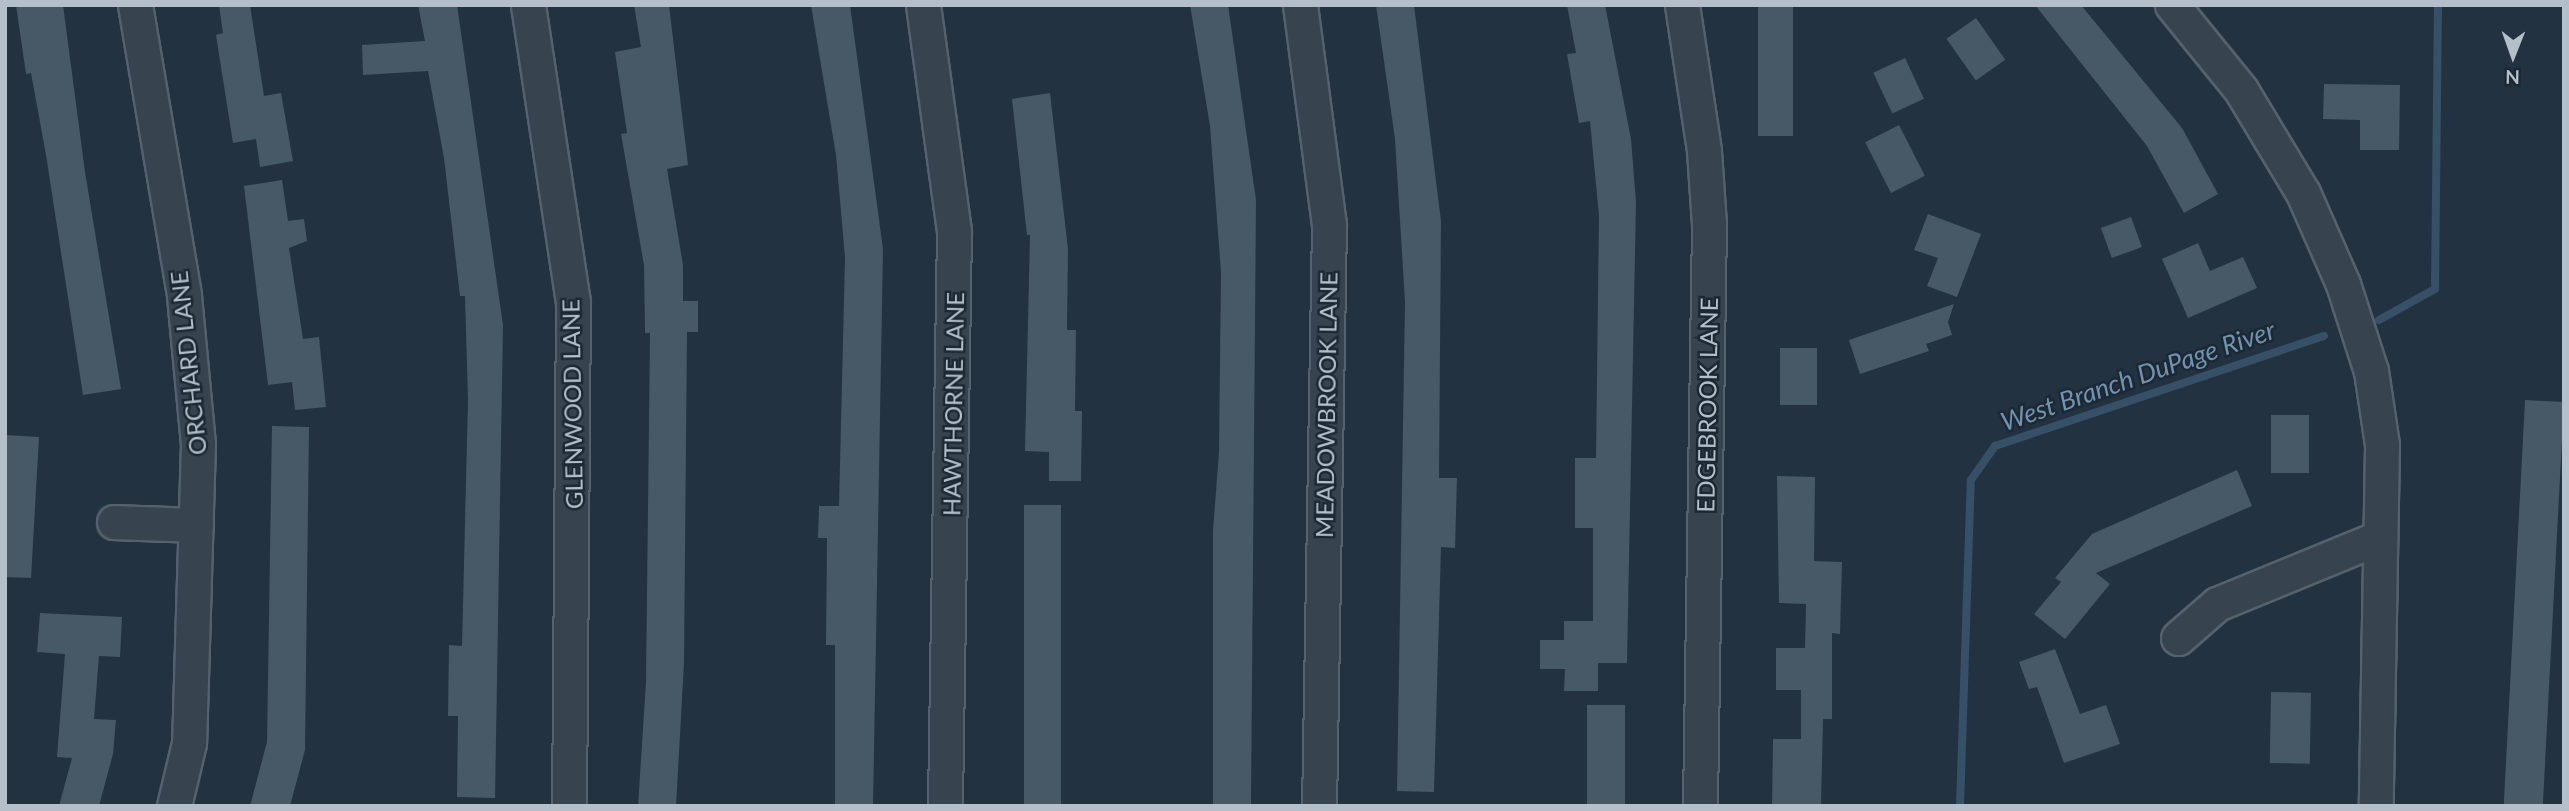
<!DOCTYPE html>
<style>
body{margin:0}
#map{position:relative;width:2569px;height:811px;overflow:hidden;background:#233240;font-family:Lato,sans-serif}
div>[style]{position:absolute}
.stream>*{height:8px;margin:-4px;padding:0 4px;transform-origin:4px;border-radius:4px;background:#365067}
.building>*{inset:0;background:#475866;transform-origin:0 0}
.roads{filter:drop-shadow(2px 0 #55626d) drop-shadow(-2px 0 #55626d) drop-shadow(0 2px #55626d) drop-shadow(0 -2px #55626d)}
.minor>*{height:33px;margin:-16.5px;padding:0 16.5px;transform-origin:16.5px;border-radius:16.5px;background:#37444f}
span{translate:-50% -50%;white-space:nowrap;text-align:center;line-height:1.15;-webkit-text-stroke:5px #1c2935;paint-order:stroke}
.street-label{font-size:24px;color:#b4bfca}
.water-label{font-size:26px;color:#7293af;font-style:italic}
.frame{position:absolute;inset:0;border:7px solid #b4bfca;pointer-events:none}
.north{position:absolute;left:2478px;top:21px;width:70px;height:70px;-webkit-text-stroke:5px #1c2935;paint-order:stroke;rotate:181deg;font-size:19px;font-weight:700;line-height:28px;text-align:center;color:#b4bfca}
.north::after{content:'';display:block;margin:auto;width:24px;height:32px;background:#b4bfca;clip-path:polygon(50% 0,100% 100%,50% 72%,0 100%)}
</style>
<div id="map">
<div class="stream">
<div style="left:2379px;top:320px;width:64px;rotate:-29deg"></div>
<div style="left:2435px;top:289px;width:284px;rotate:-89.4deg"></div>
<div style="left:1960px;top:806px;width:326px;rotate:-88.1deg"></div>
<div style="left:1971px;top:480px;width:42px;rotate:-54.8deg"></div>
<div style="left:1995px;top:446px;width:347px;rotate:-18.5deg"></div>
</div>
<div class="building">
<div style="clip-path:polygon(16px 5px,63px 5px,85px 172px,121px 389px,83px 395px,46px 155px,31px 73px,26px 74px)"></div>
<div style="clip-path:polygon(219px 5px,250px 5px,264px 96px,281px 93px,293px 161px,260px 167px,256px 139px,233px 143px,216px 35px,223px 33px)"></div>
<div style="clip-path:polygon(418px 5px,457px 5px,503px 325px,495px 798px,457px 797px,458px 716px,448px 716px,449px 645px,462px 646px,468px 400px,465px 296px,460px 296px,444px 158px,428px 71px,363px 75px,362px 45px,425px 41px)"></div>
<div style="clip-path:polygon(634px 5px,669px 5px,688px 165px,667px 169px,683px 265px,683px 301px,698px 301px,698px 332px,687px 332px,684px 663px,676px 806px,638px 806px,646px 682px,650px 333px,645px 333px,644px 265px,621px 134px,627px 133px,615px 52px,641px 47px)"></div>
<div style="clip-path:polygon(811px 5px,850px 5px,883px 249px,873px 806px,835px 806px,835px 645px,826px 645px,827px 538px,818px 538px,819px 506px,839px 506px,845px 257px,836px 155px)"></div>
<div style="clip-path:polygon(1190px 5px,1228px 5px,1256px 200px,1251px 806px,1213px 806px,1213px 531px,1219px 452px,1221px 272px,1210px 126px)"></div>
<div style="clip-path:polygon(1376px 5px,1414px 5px,1441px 221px,1439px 478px,1457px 478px,1455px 548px,1441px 547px,1434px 792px,1397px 791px,1405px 302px,1395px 139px)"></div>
<div style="clip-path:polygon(1567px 5px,1605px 5px,1631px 139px,1636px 202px,1627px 663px,1598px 663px,1598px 691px,1564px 691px,1565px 669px,1540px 669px,1540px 640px,1564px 640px,1564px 621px,1593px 621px,1593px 528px,1575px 528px,1575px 458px,1596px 458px,1599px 216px,1590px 121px,1579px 123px,1567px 54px,1576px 53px)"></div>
<div style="left:1758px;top:5px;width:35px;height:131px"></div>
<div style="clip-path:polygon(2035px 5px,2081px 5px,2182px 128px,2218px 194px,2184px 213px,2147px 146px)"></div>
<div style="left:1976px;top:18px;width:51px;height:36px;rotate:55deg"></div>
<div style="left:1905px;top:58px;width:45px;height:35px;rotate:65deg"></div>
<div style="clip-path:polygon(2324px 84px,2400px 85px,2399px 150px,2360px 150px,2360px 120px,2323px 119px)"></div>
<div style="clip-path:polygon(1050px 93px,1068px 249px,1067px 330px,1076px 330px,1075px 411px,1082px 411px,1081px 481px,1049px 481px,1049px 452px,1025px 451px,1030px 235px,1027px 235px,1012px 99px)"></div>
<div style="left:1899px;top:125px;width:57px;height:38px;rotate:63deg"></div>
<div style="clip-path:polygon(282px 180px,288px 221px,304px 219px,307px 241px,289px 248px,303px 339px,319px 337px,326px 407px,295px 410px,292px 382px,268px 385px,244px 186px)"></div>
<div style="clip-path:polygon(1928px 214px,1981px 234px,1957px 297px,1927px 286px,1938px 258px,1914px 250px)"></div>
<div style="left:2131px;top:217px;width:32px;height:32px;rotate:70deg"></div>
<div style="clip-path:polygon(2198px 243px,2210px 271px,2243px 257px,2257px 288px,2188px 318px,2162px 259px)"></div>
<div style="clip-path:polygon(1954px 304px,1948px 322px,1952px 335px,1926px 344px,1929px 351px,1860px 374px,1849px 340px)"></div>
<div style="left:1780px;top:348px;width:37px;height:57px"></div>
<div style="left:2525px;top:400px;width:39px;height:406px;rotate:3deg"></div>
<div style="left:2271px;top:415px;width:38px;height:58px"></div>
<div style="clip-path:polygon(272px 426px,309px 427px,305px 750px,290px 806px,250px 806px,267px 742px)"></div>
<div style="clip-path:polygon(5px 435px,39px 437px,31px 578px,5px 577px)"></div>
<div style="clip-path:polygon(2237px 470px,2252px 506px,2096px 573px,2110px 584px,2065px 639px,2034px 614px,2061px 582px,2055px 578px,2092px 534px)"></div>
<div style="clip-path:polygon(1777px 476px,1815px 477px,1814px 561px,1842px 562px,1840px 634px,1832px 633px,1832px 719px,1823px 719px,1821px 806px,1772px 806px,1773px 739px,1801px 739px,1801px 690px,1776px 690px,1776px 648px,1805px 648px,1806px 604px,1779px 603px)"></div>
<div style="left:1024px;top:505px;width:37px;height:301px"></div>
<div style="clip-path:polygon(40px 613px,122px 617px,120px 657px,99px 656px,94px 719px,116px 720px,113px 754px,99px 806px,59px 806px,72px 758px,57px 757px,65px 654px,37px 652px)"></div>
<div style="clip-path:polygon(2055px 649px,2080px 714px,2106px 705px,2120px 744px,2064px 763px,2037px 687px,2029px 689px,2019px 662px)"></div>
<div style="left:2271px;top:692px;width:40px;height:71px;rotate:1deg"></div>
<div style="left:1587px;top:705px;width:38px;height:101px"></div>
</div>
<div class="roads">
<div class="minor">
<div style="left:135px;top:5px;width:295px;rotate:80.4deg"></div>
<div style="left:184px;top:296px;width:148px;rotate:84.6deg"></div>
<div style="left:198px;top:443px;width:300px;rotate:91.7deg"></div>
<div style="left:189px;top:743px;width:65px;rotate:103.4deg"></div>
<div style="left:528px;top:5px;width:299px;rotate:81.4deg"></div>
<div style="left:573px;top:301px;width:505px;rotate:90.45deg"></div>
<div style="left:923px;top:5px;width:227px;rotate:82.2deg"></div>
<div style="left:954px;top:230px;width:576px;rotate:90.9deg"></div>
<div style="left:1300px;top:5px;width:221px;rotate:82.5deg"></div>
<div style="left:1329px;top:224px;width:582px;rotate:90.98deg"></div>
<div style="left:1682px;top:5px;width:148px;rotate:81.4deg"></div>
<div style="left:1704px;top:151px;width:73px;rotate:86.1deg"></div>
<div style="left:1709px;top:224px;width:582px;rotate:90.89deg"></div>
<div style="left:2172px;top:5px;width:109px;rotate:50.9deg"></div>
<div style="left:2241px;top:90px;width:120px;rotate:59deg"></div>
<div style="left:2303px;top:193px;width:99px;rotate:66.3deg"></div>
<div style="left:2343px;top:284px;width:91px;rotate:72.2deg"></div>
<div style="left:2371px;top:371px;width:75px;rotate:81.5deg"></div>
<div style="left:2382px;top:445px;width:361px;rotate:91deg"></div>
<div style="left:114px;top:522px;width:82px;rotate:2.1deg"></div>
<div style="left:2178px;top:638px;width:52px;rotate:-41.1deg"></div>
<div style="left:2217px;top:604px;width:176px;rotate:-22.3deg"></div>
</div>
</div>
<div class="street-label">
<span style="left:188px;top:363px;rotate:-96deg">ORCHARD LANE</span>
<span style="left:572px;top:404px;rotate:-91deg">GLENWOOD LANE</span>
<span style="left:953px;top:404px;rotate:-89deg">HAWTHORNE LANE</span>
<span style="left:1326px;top:405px;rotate:-89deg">MEADOWBROOK LANE</span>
<span style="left:1707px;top:405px;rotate:-89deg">EDGEBROOK LANE</span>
</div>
<div class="water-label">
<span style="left:2138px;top:376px;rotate:-19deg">West Branch DuPage River</span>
</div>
<div class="frame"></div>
<div class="north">N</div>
</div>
